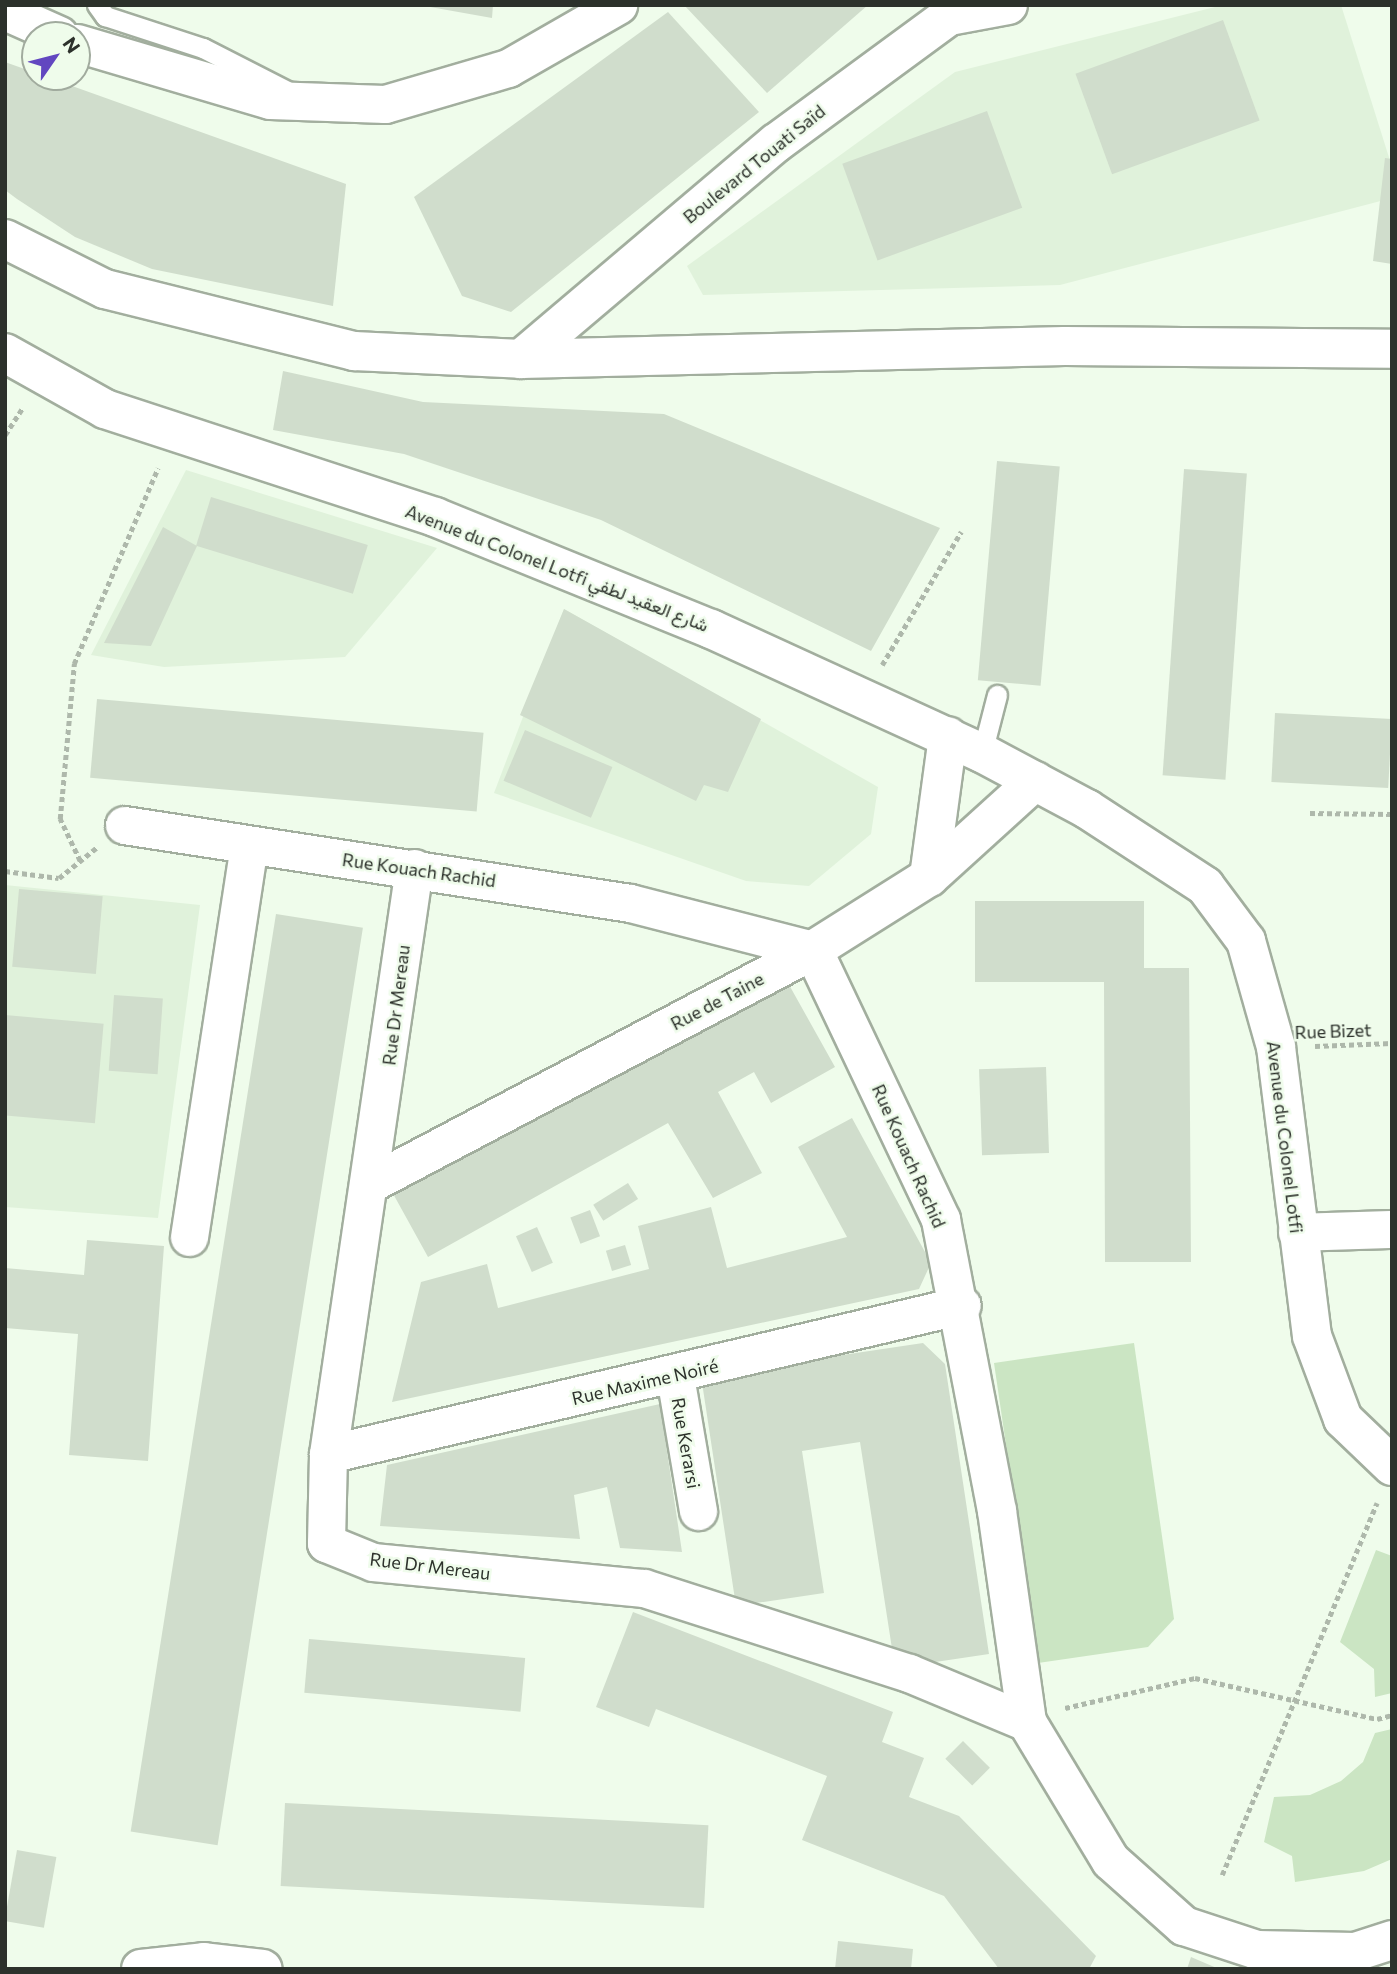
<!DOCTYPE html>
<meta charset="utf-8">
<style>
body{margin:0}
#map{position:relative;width:1397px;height:1974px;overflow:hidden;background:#effceb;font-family:Commissioner,Vazirmatn,sans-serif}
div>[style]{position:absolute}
.built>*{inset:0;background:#e0f2db}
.green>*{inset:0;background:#cbe5c3}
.building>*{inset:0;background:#d0ddcc;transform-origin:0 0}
.path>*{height:4.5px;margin-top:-2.25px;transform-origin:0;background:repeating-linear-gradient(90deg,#aeb8ab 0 5px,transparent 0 8.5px)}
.roads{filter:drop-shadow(2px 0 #a2ae9e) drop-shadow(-2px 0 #a2ae9e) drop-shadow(0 2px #a2ae9e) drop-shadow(0 -2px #a2ae9e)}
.lane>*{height:19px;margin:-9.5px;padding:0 9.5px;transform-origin:9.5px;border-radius:9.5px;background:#fff}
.street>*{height:37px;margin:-18.5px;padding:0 18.5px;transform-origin:18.5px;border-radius:18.5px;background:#fff}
.secondary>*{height:38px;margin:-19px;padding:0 19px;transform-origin:19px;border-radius:19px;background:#fff}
.primary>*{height:38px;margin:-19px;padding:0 19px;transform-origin:19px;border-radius:19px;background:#fff}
span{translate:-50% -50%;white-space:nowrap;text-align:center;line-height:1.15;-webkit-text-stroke:5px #effceb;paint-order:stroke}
.street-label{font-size:18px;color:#2c312b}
.frame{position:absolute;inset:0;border:7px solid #2c312b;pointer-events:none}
.north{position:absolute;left:21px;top:21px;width:70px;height:70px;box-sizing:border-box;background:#effceb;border:2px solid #a1ab9e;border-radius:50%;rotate:55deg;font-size:19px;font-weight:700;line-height:28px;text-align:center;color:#2c312b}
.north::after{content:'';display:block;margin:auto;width:24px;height:32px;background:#6247c0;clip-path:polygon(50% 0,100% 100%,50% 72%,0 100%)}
</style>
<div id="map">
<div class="built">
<div style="clip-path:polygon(1223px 5px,1341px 5px,1392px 167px,1392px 198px,1060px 285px,703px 295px,687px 266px,955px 72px)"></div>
<div style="clip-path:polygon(186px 470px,437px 548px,345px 657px,164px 667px,91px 655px)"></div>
<div style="clip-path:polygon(564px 609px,878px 787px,871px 834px,809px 886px,746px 881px,494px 793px)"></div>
<div style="clip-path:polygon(5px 885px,200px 905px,158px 1218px,5px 1207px)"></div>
</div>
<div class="green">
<div style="clip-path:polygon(1134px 1343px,1174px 1619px,1148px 1647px,1038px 1663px,994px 1363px)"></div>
<div style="clip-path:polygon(1376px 1550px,1392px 1556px,1392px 1693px,1375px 1697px,1374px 1669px,1340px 1642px)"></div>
<div style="clip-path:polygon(1392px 1729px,1392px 1859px,1364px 1871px,1295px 1882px,1292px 1856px,1264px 1842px,1274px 1797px,1310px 1795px,1341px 1781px,1363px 1762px,1375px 1733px)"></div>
</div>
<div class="building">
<div style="clip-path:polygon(419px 5px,493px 5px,492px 18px)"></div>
<div style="clip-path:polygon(684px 5px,868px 5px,767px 93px)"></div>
<div style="clip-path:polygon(668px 12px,759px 112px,511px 312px,462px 296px,414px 197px)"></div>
<div style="left:1223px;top:20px;width:107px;height:157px;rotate:70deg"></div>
<div style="clip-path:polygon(5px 62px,346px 184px,333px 306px,152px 269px,75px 237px,17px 199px,5px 190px)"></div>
<div style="left:987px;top:111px;width:103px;height:154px;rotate:70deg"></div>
<div style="clip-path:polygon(1385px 158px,1392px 159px,1392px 264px,1373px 261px)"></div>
<div style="clip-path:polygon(283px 371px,423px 402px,664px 414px,940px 528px,871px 651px,601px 520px,404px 454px,273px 430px)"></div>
<div style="left:997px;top:461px;width:63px;height:220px;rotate:5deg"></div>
<div style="left:1184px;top:469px;width:63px;height:307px;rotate:4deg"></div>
<div style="left:211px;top:497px;width:164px;height:51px;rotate:17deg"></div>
<div style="clip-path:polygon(163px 527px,197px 546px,151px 646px,104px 643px)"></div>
<div style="clip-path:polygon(564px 609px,761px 719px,728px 792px,704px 785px,696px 801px,520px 715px)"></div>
<div style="left:97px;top:699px;width:388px;height:79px;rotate:5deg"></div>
<div style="left:1275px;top:713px;width:117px;height:69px;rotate:3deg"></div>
<div style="left:525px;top:730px;width:95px;height:55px;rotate:23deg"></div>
<div style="left:19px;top:889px;width:84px;height:78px;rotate:5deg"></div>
<div style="clip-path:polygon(975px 901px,1144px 901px,1144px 968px,1189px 968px,1191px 1262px,1105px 1262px,1104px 982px,975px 982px)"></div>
<div style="left:276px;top:914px;width:88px;height:929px;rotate:9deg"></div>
<div style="clip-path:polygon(783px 974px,835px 1067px,771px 1103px,754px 1072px,718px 1092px,762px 1173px,713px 1198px,668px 1123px,428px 1257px,391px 1190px)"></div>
<div style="left:114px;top:995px;width:49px;height:76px;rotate:4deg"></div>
<div style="left:5px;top:1015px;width:99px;height:100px;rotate:5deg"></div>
<div style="left:1046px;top:1067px;width:86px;height:67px;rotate:88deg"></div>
<div style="clip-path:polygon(852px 1118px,931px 1263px,919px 1289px,392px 1402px,421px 1282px,487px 1264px,498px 1308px,649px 1269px,638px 1226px,711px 1207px,727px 1268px,847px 1237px,798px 1147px)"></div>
<div style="left:628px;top:1183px;width:19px;height:41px;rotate:58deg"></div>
<div style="left:590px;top:1210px;width:28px;height:21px;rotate:69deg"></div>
<div style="left:537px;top:1227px;width:39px;height:23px;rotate:66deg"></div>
<div style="clip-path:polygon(87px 1240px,164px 1246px,148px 1461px,69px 1455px,78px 1334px,5px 1328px,5px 1268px,84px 1275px)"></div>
<div style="left:625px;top:1245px;width:21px;height:20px;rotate:73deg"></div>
<div style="clip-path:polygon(923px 1343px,945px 1364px,989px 1654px,895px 1668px,860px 1442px,802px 1451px,824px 1593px,736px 1606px,701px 1376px)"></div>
<div style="clip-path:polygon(660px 1404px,682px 1552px,620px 1548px,607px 1487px,574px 1495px,580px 1539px,380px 1526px,387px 1465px)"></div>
<div style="clip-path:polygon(633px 1612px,893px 1712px,882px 1742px,924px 1758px,909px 1797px,959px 1816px,1096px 1956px,1089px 1969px,999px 1969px,944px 1896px,802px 1840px,827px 1776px,656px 1709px,649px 1727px,596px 1707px)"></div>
<div style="left:309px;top:1639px;width:217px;height:54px;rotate:5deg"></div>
<div style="left:963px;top:1741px;width:38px;height:25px;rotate:45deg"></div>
<div style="left:285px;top:1803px;width:424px;height:83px;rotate:3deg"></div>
<div style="left:17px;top:1850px;width:40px;height:72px;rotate:10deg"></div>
<div style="clip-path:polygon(838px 1941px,913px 1949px,911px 1969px,835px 1969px)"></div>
<div style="clip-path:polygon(1191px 1957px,1219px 1969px,1187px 1969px)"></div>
</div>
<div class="path">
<div style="left:5px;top:435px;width:33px;rotate:-57deg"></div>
<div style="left:882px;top:665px;width:155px;rotate:-59.3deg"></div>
<div style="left:1310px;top:813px;width:82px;rotate:0.7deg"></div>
<div style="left:80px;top:861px;width:47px;rotate:-115.5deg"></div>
<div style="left:60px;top:819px;width:156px;rotate:-84.8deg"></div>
<div style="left:74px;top:664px;width:213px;rotate:-66.8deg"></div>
<div style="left:5px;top:871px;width:54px;rotate:7.4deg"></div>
<div style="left:59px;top:878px;width:48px;rotate:-39deg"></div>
<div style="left:1315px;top:1046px;width:77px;rotate:-2.2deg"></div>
<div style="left:1065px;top:1708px;width:133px;rotate:-13deg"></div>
<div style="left:1195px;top:1678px;width:187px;rotate:12.7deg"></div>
<div style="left:1377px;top:1719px;width:16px;rotate:-15deg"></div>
<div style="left:1222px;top:1875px;width:403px;rotate:-67.4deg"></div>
</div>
<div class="roads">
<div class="lane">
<div style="left:97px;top:5px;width:14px;rotate:54deg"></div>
<div style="left:105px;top:16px;width:103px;rotate:18.1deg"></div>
<div style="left:203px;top:48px;width:94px;rotate:27.1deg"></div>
<div style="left:982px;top:753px;width:60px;rotate:-75.5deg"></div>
</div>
<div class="street">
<div style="left:5px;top:11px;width:59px;rotate:24deg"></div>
<div style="left:77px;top:43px;width:201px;rotate:16.5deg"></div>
<div style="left:270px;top:100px;width:115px;rotate:2deg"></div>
<div style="left:385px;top:104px;width:128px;rotate:-16.3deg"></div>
<div style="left:508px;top:68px;width:127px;rotate:-29.8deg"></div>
<div style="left:124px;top:825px;width:512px;rotate:8.76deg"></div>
<div style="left:630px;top:903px;width:189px;rotate:14.4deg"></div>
<div style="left:414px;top:868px;width:592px;rotate:98.35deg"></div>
<div style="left:328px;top:1454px;width:89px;rotate:91.3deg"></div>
<div style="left:326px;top:1543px;width:51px;rotate:22deg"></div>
<div style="left:373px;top:1562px;width:272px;rotate:5.5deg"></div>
<div style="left:644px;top:1588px;width:278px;rotate:17.8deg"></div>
<div style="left:909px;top:1673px;width:128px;rotate:22.6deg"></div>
<div style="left:373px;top:1182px;width:497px;rotate:-27.8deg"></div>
<div style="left:1297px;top:1232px;width:95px;rotate:-1.8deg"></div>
<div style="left:189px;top:1237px;width:396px;rotate:-81.3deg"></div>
<div style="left:675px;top:1376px;width:137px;rotate:80.3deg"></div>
<div style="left:328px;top:1454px;width:651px;rotate:-13.23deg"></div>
</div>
<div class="secondary">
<div style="left:5px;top:353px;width:115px;rotate:29.2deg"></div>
<div style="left:105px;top:409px;width:347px;rotate:18.1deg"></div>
<div style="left:435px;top:517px;width:298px;rotate:22.1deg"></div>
<div style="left:711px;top:629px;width:298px;rotate:24.6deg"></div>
<div style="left:982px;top:753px;width:119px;rotate:28.1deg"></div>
<div style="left:1087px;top:809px;width:141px;rotate:33.1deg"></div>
<div style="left:1205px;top:886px;width:69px;rotate:53.3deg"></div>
<div style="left:1246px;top:941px;width:110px;rotate:74.2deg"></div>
<div style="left:1276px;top:1047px;width:291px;rotate:82.9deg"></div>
<div style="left:1312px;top:1336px;width:89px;rotate:69.5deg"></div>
<div style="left:1343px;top:1419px;width:68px;rotate:43.8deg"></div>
<div style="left:521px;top:359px;width:334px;rotate:-40.3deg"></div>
<div style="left:776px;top:143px;width:215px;rotate:-36.3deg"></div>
<div style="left:949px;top:16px;width:60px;rotate:-10.6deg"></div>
<div style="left:1035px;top:781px;width:143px;rotate:137.8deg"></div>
<div style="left:929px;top:877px;width:137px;rotate:147.8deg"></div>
<div style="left:813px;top:950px;width:299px;rotate:64.6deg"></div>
<div style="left:941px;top:1220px;width:296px;rotate:79.1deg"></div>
<div style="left:997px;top:1511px;width:213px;rotate:81.9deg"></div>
<div style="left:1027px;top:1722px;width:162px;rotate:58.9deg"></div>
<div style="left:1111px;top:1861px;width:98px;rotate:41.7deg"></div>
<div style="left:1184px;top:1926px;width:77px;rotate:18.2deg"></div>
<div style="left:1257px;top:1950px;width:98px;rotate:1.2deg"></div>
<div style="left:1355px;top:1952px;width:39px;rotate:-18deg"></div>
<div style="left:929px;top:877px;width:142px;rotate:-82.3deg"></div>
<div style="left:141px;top:1969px;width:63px;rotate:-6.3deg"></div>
<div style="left:204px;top:1962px;width:59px;rotate:6.8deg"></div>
</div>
<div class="primary">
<div style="left:5px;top:239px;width:112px;rotate:26.6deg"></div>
<div style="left:105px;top:289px;width:257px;rotate:14deg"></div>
<div style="left:354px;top:351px;width:167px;rotate:2.7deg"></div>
<div style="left:521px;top:359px;width:544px;rotate:-1.37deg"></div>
<div style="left:1065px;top:346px;width:327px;rotate:0.5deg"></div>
</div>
</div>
<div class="street-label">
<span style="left:754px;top:164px;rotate:-39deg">Boulevard Touati Saïd</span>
<span style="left:557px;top:568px;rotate:21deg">Avenue du Colonel Lotfi شارع العقيد لطفي</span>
<span style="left:419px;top:870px;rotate:8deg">Rue Kouach Rachid</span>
<span style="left:717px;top:1001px;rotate:-28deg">Rue de Taine</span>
<span style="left:396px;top:1005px;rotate:-83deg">Rue Dr Mereau</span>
<span style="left:1333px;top:1031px;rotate:-2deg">Rue Bizet</span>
<span style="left:1285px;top:1137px;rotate:83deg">Avenue du Colonel Lotfi</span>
<span style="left:909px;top:1156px;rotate:66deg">Rue Kouach Rachid</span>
<span style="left:645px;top:1382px;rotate:-13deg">Rue Maxime Noiré</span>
<span style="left:686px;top:1443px;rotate:80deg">Rue Kerarsi</span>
<span style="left:430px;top:1566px;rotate:7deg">Rue Dr Mereau</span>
</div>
<div class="frame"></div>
<div class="north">N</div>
</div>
